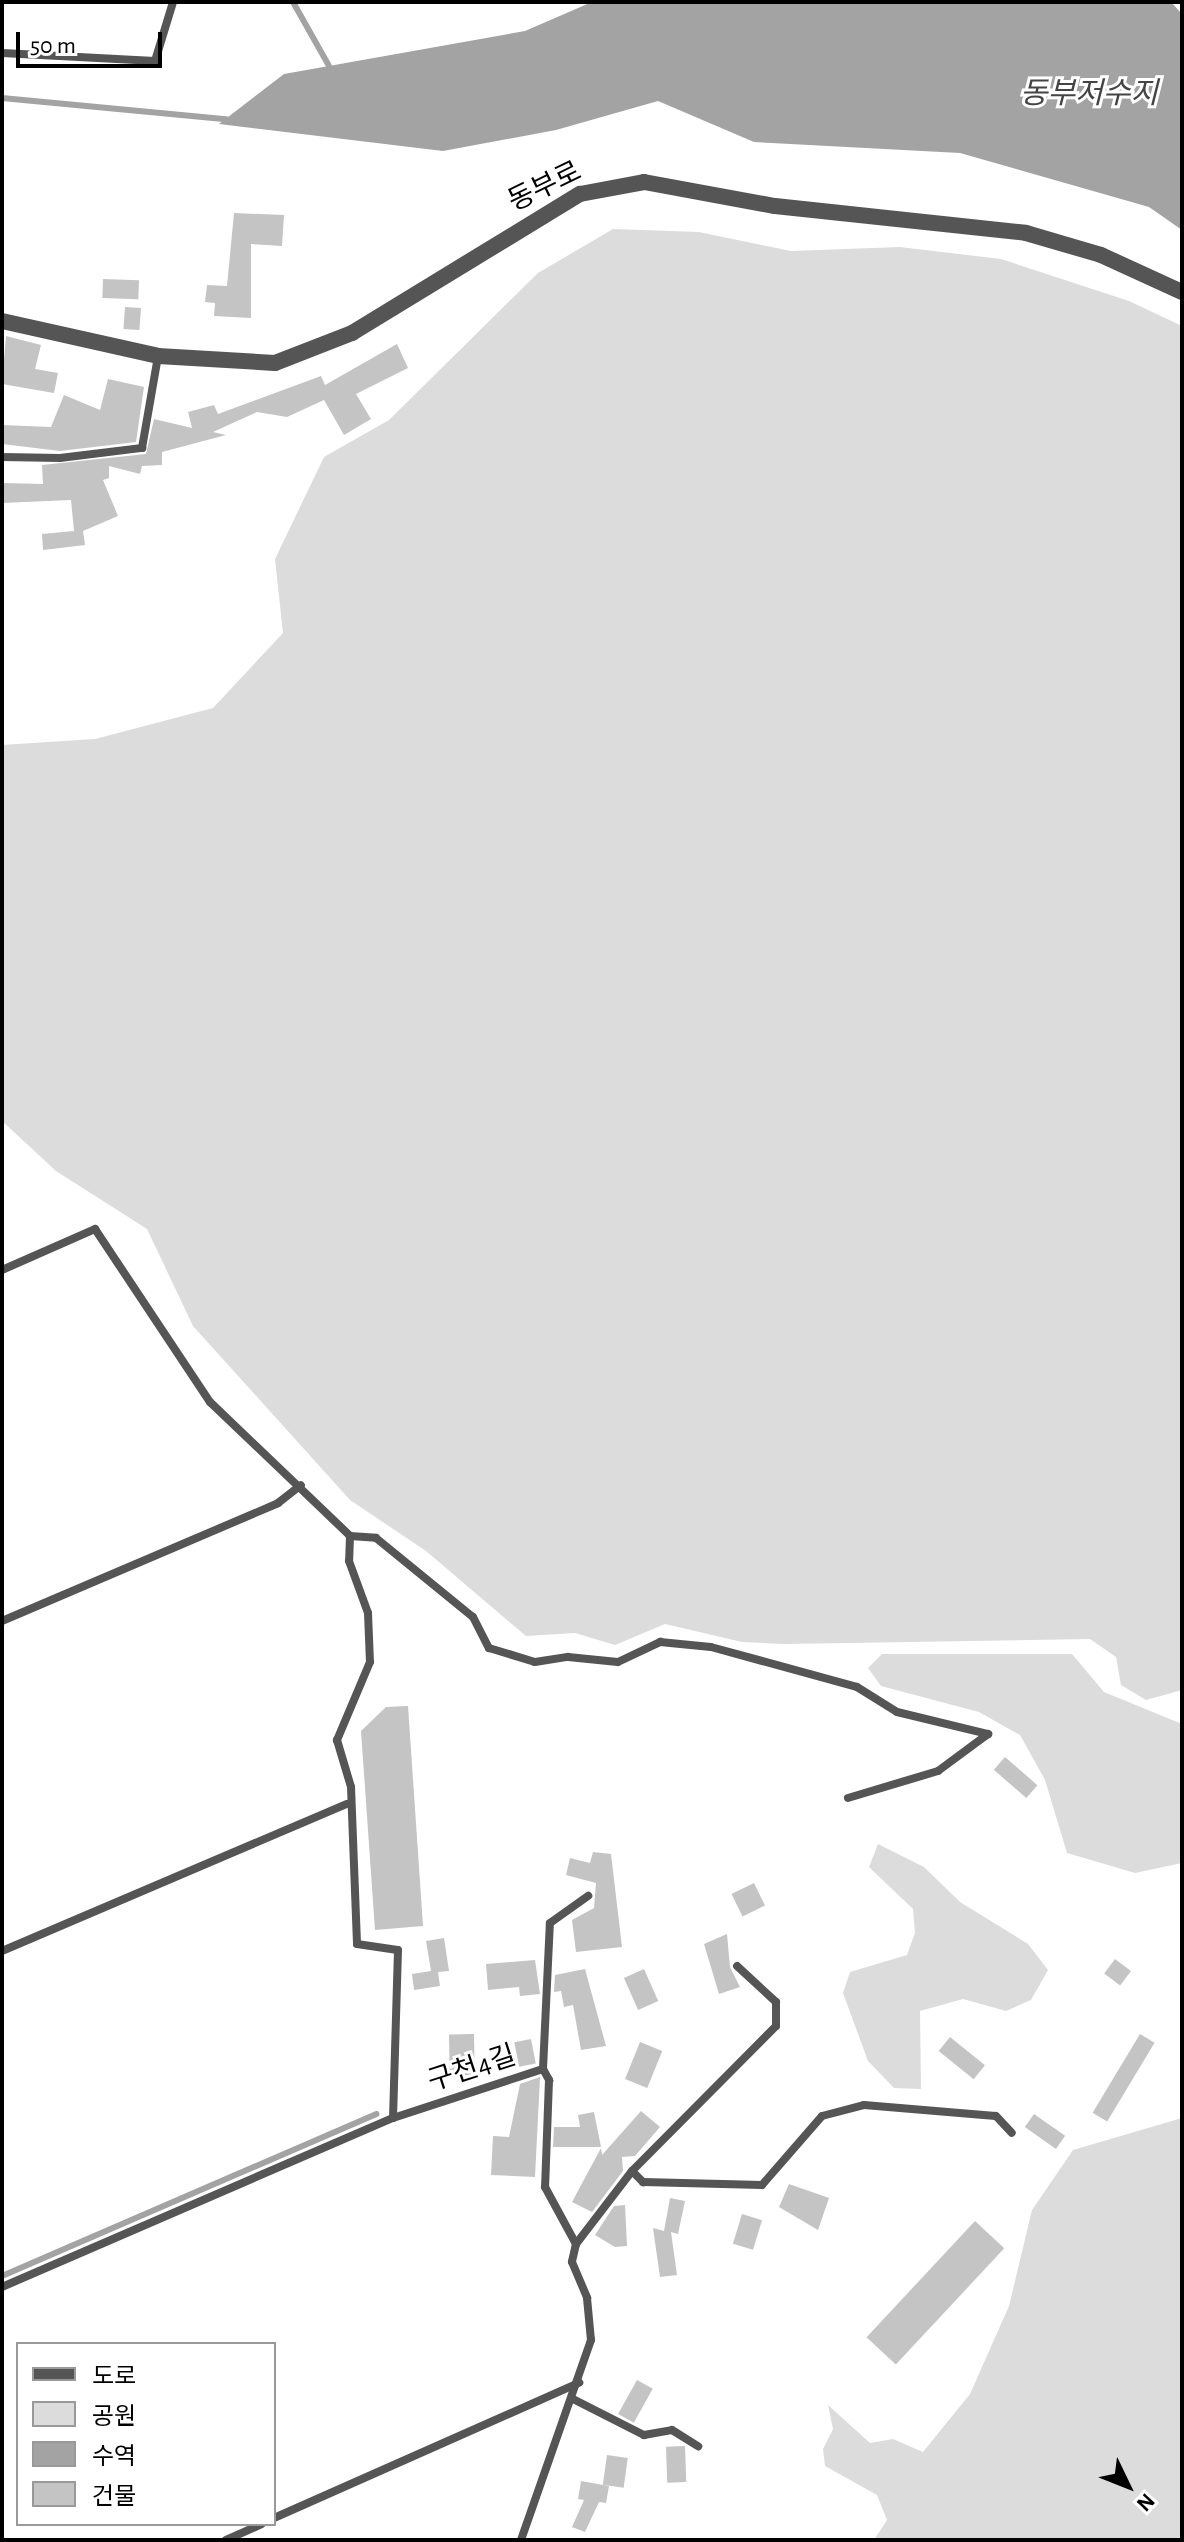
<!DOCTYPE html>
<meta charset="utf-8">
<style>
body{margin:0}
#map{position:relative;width:1184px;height:2542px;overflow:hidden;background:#fff;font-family:"Alegreya Sans","Noto Sans KR",sans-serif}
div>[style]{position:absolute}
.green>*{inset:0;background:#dcdcdc}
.water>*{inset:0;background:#a3a3a3}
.stream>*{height:6px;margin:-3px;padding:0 3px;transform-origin:3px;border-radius:3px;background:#a3a3a3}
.building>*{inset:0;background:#c4c4c4;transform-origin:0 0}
.service>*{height:8px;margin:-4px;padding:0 4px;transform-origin:4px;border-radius:4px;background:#555}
.tertiary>*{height:16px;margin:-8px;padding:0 8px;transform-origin:8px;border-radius:8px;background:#555}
span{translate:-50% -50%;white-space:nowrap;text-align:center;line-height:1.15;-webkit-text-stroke:6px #fff;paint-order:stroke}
.street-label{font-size:28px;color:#000}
.water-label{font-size:30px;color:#444;font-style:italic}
.frame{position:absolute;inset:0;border:4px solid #000;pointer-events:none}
.legend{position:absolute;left:16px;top:2342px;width:260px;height:184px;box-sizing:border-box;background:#fff;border:2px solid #999;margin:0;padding:10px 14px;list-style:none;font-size:24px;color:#000}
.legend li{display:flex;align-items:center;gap:16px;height:40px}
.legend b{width:40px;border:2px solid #999}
.north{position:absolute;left:1088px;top:2446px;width:80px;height:80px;-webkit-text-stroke:6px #fff;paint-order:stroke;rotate:133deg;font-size:22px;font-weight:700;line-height:32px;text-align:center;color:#000}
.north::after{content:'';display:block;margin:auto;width:28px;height:36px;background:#000;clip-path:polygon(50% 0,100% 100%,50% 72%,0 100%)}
.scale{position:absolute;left:16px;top:32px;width:146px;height:36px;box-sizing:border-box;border:4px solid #000;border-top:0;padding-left:10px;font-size:24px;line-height:28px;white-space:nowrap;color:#000;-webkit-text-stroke:6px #fff;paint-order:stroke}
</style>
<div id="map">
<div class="green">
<div style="clip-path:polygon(613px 229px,699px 232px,791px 251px,900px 247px,1001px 259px,1129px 301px,1182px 326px,1182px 1690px,1146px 1700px,1121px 1685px,1116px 1657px,1090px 1639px,786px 1644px,742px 1642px,665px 1624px,615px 1645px,575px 1633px,526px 1636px,426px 1551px,350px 1500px,193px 1326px,147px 1229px,56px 1171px,2px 1121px,2px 745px,95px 739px,213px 708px,283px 633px,275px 559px,324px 457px,389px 420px,538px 273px)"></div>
<div style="clip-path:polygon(882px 1654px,1072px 1654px,1104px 1692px,1182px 1724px,1182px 1863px,1135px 1873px,1067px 1853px,1045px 1780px,1020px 1735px,979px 1712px,881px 1686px,868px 1668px)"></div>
<div style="clip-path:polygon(878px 1844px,924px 1867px,960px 1902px,1028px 1944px,1048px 1970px,1031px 2000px,1006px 2011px,963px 1999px,920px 2011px,921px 2089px,894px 2088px,868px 2061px,843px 1993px,850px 1972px,907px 1955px,915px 1933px,913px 1909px,869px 1867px)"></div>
<div style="clip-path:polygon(1182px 2118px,1182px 2540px,874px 2540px,887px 2520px,877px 2495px,825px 2466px,823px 2449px,833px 2429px,828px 2405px,870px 2443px,893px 2439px,923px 2452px,970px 2394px,1009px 2306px,1032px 2210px,1073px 2150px)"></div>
</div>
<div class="water">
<div style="clip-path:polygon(592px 2px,1171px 2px,1182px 14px,1182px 230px,1149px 207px,960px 153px,754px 142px,658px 101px,556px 130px,443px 151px,219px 124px,284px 74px,525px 31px)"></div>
</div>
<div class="stream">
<div style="left:293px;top:2px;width:73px;rotate:60.6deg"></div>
<div style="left:2px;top:98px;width:225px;rotate:5.4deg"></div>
<div style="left:2px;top:2276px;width:408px;rotate:-23.4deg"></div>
</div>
<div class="building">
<div style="clip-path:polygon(234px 213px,284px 215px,282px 246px,251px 244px,251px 318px,214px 316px,215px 303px,205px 302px,207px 285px,227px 286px)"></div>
<div style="left:103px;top:279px;width:36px;height:19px;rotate:2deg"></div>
<div style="left:125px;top:307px;width:16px;height:22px;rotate:4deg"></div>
<div style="clip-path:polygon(6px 336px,41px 345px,35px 369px,58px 373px,54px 393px,2px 384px)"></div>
<div style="clip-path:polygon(397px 344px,408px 368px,356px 394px,371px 419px,344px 435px,324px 400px,287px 417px,257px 412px,213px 432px,226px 435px,162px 452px,162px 465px,142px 466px,140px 474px,109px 466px,109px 478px,103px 480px,118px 516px,83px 531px,85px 545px,43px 550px,42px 534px,74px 531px,71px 500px,2px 503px,2px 483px,43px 484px,42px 465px,146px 454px,154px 419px,192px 428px,188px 412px,214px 405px,218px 414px,321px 376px,325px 385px)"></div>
<div style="clip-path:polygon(108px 379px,144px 387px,136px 442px,60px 451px,2px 444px,2px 425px,51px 427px,64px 395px,100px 410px)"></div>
<div style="clip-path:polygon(408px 1706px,423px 1926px,375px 1930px,361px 1731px,386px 1707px)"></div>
<div style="left:1005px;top:1757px;width:43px;height:17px;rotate:41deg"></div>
<div style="clip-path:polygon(593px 1852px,611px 1854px,622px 1947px,576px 1952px,572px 1920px,594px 1908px,596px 1883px,566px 1875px,570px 1858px,590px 1863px)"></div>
<div style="left:754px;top:1883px;width:25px;height:25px;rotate:64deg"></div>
<div style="clip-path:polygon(727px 1934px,730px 1967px,740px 1987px,719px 1994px,704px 1944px)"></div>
<div style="clip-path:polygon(444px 1938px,449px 1971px,438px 1972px,440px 1986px,414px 1990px,412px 1974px,431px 1971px,426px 1941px)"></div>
<div style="left:1115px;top:1959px;width:20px;height:18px;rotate:37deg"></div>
<div style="clip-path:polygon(535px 1960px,540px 1994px,520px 1996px,519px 1987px,488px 1990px,486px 1964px)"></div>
<div style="clip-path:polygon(585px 1969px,606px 2046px,581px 2050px,573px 2005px,564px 2007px,561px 1991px,554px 1992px,555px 1975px)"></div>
<div style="left:644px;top:1969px;width:35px;height:22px;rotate:66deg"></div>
<div style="left:474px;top:2034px;width:41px;height:25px;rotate:89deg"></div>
<div style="left:1140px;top:2034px;width:17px;height:92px;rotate:31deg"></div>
<div style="left:950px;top:2037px;width:45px;height:18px;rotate:39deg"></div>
<div style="left:531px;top:2039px;width:25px;height:17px;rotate:79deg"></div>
<div style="left:640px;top:2042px;width:24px;height:40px;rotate:22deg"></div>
<div style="clip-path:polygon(540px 2077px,535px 2177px,491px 2175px,493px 2136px,509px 2137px,520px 2084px)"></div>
<div style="clip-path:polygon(641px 2111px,660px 2127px,635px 2156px,622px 2157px,623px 2171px,592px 2212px,572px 2202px,601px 2148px,602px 2155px)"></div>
<div style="clip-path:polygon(594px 2112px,601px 2147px,553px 2147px,554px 2127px,580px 2127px,578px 2115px)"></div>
<div style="left:1034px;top:2114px;width:38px;height:16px;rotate:35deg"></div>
<div style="clip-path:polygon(789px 2184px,829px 2198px,818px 2230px,779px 2207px)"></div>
<div style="clip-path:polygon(670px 2198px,685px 2201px,678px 2234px,671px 2232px,677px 2275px,660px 2277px,653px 2228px,664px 2231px)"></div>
<div style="clip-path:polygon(625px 2205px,627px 2246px,615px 2247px,595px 2235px,614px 2206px)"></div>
<div style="left:742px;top:2214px;width:21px;height:31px;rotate:17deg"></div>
<div style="left:975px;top:2221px;width:40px;height:159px;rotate:43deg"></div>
<div style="left:637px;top:2380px;width:18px;height:39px;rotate:29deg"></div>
<div style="left:685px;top:2446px;width:36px;height:19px;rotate:88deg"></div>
<div style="left:607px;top:2455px;width:21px;height:30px;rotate:8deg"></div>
<div style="clip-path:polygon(581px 2481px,609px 2486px,606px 2503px,599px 2502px,585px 2532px,572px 2527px,584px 2500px,578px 2499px)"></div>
</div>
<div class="service">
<div style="left:2px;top:53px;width:153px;rotate:3deg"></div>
<div style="left:155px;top:61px;width:62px;rotate:-73deg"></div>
<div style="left:2px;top:457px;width:58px;rotate:1deg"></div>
<div style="left:60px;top:458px;width:83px;rotate:-7deg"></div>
<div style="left:142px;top:448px;width:93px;rotate:-80.1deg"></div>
<div style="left:2px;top:1270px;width:102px;rotate:-23.8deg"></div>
<div style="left:95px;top:1229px;width:208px;rotate:56.4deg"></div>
<div style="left:210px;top:1402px;width:194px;rotate:43.7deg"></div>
<div style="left:350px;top:1536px;width:26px;rotate:4deg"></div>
<div style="left:376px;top:1538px;width:125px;rotate:39.2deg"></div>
<div style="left:473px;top:1617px;width:35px;rotate:63deg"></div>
<div style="left:489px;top:1648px;width:48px;rotate:16.9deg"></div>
<div style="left:535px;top:1662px;width:33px;rotate:-9deg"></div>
<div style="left:568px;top:1657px;width:50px;rotate:5.7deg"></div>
<div style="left:618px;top:1662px;width:47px;rotate:-25.5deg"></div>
<div style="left:660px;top:1642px;width:51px;rotate:5.6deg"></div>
<div style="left:711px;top:1647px;width:151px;rotate:15.3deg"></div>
<div style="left:857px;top:1687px;width:47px;rotate:32deg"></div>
<div style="left:897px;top:1712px;width:94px;rotate:13.6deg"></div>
<div style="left:988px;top:1734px;width:62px;rotate:143.5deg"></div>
<div style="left:938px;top:1771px;width:94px;rotate:163.3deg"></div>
<div style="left:350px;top:1536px;width:25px;rotate:92deg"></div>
<div style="left:349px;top:1561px;width:55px;rotate:69.9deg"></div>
<div style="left:368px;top:1613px;width:49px;rotate:87.7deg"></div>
<div style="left:370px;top:1662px;width:85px;rotate:112.9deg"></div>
<div style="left:337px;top:1740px;width:49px;rotate:73.4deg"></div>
<div style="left:351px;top:1787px;width:157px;rotate:87.8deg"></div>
<div style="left:357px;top:1944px;width:41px;rotate:8.3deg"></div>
<div style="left:398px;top:1950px;width:168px;rotate:91.7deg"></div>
<div style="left:2px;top:1621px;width:300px;rotate:-23.1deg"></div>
<div style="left:278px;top:1503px;width:29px;rotate:-38deg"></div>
<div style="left:2px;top:1951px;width:375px;rotate:-23.1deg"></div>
<div style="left:543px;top:2069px;width:146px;rotate:-87.3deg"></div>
<div style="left:550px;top:1923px;width:47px;rotate:-35.4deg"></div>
<div style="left:632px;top:2171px;width:16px;rotate:45deg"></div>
<div style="left:643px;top:2182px;width:119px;rotate:1.4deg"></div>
<div style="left:762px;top:2185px;width:91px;rotate:-49deg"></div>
<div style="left:822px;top:2116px;width:43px;rotate:-14.7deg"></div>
<div style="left:864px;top:2105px;width:132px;rotate:4.8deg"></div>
<div style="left:996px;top:2116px;width:23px;rotate:47deg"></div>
<div style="left:576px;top:2244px;width:92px;rotate:-52.5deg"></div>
<div style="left:632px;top:2171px;width:204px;rotate:-45.2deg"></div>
<div style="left:776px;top:2026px;width:24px;rotate:-90deg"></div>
<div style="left:776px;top:2002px;width:53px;rotate:-137.3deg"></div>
<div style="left:2px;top:2287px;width:426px;rotate:-23.4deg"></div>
<div style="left:393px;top:2118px;width:158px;rotate:-18.1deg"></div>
<div style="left:543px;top:2069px;width:13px;rotate:61deg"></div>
<div style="left:549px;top:2080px;width:107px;rotate:92.1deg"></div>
<div style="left:545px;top:2187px;width:65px;rotate:61.5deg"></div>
<div style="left:576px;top:2244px;width:18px;rotate:103deg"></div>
<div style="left:572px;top:2262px;width:39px;rotate:67deg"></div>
<div style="left:587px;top:2298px;width:42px;rotate:84.6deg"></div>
<div style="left:591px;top:2340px;width:212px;rotate:109.3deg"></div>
<div style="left:573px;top:2399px;width:80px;rotate:26.9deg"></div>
<div style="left:644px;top:2435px;width:28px;rotate:-10deg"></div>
<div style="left:672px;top:2430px;width:31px;rotate:32deg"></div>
<div style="left:274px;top:2518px;width:334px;rotate:-23.9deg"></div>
<div style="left:226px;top:2540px;width:39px;rotate:-24deg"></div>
</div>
<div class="tertiary">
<div style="left:2px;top:321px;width:160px;rotate:12.6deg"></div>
<div style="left:158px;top:356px;width:117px;rotate:3.4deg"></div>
<div style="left:275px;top:363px;width:83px;rotate:-21.3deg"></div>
<div style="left:352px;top:333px;width:267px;rotate:-31.4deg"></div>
<div style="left:580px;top:194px;width:65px;rotate:-10.6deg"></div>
<div style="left:644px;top:182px;width:133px;rotate:10.4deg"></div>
<div style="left:775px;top:206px;width:252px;rotate:6.1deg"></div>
<div style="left:1026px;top:233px;width:78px;rotate:16.3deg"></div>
<div style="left:1101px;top:255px;width:89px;rotate:24.6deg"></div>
</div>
<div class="street-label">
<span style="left:545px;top:187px;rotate:-26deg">동부로</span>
<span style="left:472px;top:2069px;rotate:-18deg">구천4길</span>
</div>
<div class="water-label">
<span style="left:1089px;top:94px">동부저수지</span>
</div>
<div class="frame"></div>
<ul class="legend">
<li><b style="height:10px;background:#555"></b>도로</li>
<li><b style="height:22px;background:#dcdcdc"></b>공원</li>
<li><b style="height:22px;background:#a3a3a3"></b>수역</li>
<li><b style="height:22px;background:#c4c4c4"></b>건물</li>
</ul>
<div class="north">N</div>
<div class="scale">50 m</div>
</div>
